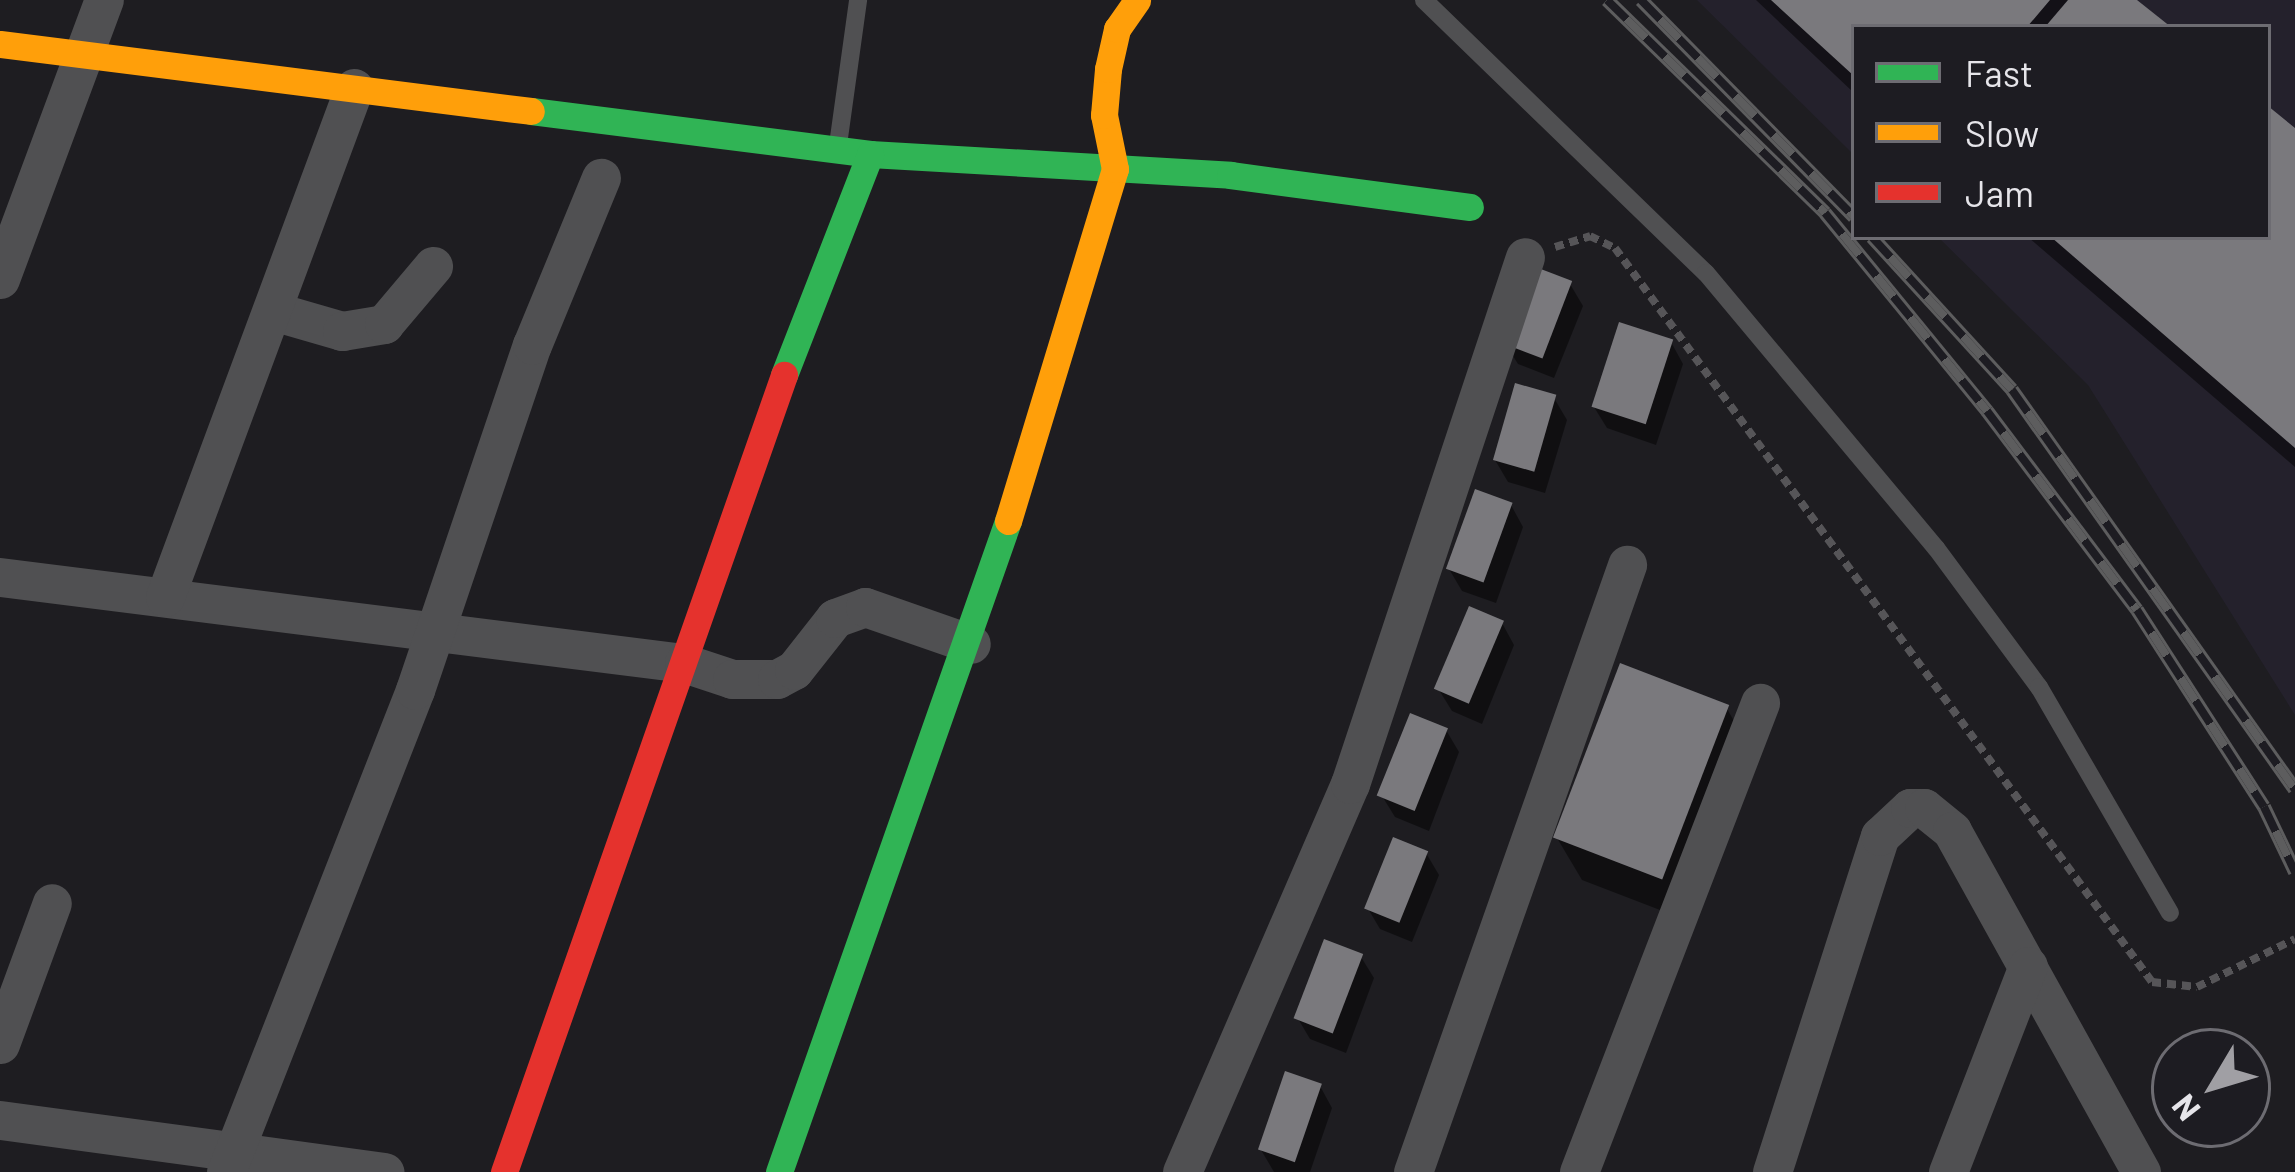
<!DOCTYPE html>
<style>
body{margin:0}
#map{position:relative;width:2295px;height:1172px;overflow:hidden;background:#1e1d21;font-family:Barlow,sans-serif}
div>[style]{position:absolute}
.built>*{inset:0;background:#24212c}
.shadow>*{inset:0;background:#0007}
.building>*{inset:0;background:#7a797d;transform-origin:0 0}
.path>*{height:8px;margin-top:-4px;transform-origin:0;background:repeating-linear-gradient(90deg,#565558 0 9px,transparent 0 15px)}
.lane>*{height:18px;margin:-9px;padding:0 9px;transform-origin:9px;border-radius:9px;background:#505052}
.street>*{height:39px;margin:-19.5px;padding:0 19.5px;transform-origin:19.5px;border-radius:19.5px;background:#505052}
.fast>*{height:27px;margin:-13.5px;padding:0 13.5px;transform-origin:13.5px;border-radius:13.5px;background:#30b455}
.slow>*{height:27px;margin:-13.5px;padding:0 13.5px;transform-origin:13.5px;border-radius:13.5px;background:#ff9f0a}
.jam>*{height:27px;margin:-13.5px;padding:0 13.5px;transform-origin:13.5px;border-radius:13.5px;background:#e5322d}
.rail>*{height:14px;margin-top:-7px;transform-origin:0;background:repeating-linear-gradient(90deg,#1d1c22 0 27px,#5d5d5e 0 54px);box-sizing:border-box;border-block:3px solid #5d5d5e}
span{translate:-50% -50%;white-space:nowrap;text-align:center;line-height:1.15;-webkit-text-stroke:12px #1d1c22;paint-order:stroke}
.legend{position:absolute;left:1851px;top:24px;width:420px;height:216px;box-sizing:border-box;background:#1d1c22;border:3px solid #6d6c72;margin:0;padding:15px 21px;list-style:none;font-size:36px;color:#e6e5ea}
.legend li{display:flex;align-items:center;gap:24px;height:60px}
.legend b{width:60px;border:3px solid #6d6c72}
.north{position:absolute;left:2151px;top:1028px;width:120px;height:120px;box-sizing:border-box;background:#1d1c22;border:3px solid #6d6c72;border-radius:50%;rotate:232deg;font-size:33px;font-weight:700;line-height:48px;text-align:center;color:#e6e5ea}
.north::after{content:'';display:block;margin:auto;width:42px;height:54px;background:#a09fa4;clip-path:polygon(50% 0,100% 100%,50% 72%,0 100%)}
</style>
<div id="map">
<div class="built">
<div style="clip-path:polygon(1697px 0,2295px 0,2295px 715px,2088px 385px,1938px 237px,2268px 237px,2268px 27px,1854px 27px,1854px 155px)"></div>
</div>
<div class="shadow">
<div style="clip-path:polygon(1756px 0,2133px 0,2166px 27px,1854px 27px,1854px 93px)"></div>
<div style="clip-path:polygon(2268px 110px,2295px 132px,2295px 467px,2028px 237px,2268px 237px)"></div>
<div style="clip-path:polygon(1570px 284px,1583px 306px,1554px 378px,1518px 364px,1505px 343px)"></div>
<div style="clip-path:polygon(1671px 342px,1683px 364px,1656px 445px,1607px 428px,1594px 407px)"></div>
<div style="clip-path:polygon(1554px 398px,1567px 420px,1545px 493px,1508px 482px,1495px 460px)"></div>
<div style="clip-path:polygon(1511px 505px,1523px 527px,1496px 603px,1462px 591px,1449px 569px)"></div>
<div style="clip-path:polygon(1502px 623px,1514px 645px,1482px 724px,1452px 711px,1439px 690px)"></div>
<div style="clip-path:polygon(1726px 707px,1750px 749px,1686px 920px,1582px 880px,1557px 838px)"></div>
<div style="clip-path:polygon(1446px 730px,1459px 752px,1429px 831px,1395px 817px,1382px 796px)"></div>
<div style="clip-path:polygon(1426px 853px,1439px 875px,1412px 942px,1380px 929px,1367px 907px)"></div>
<div style="clip-path:polygon(1361px 957px,1374px 978px,1346px 1053px,1310px 1039px,1297px 1017px)"></div>
<div style="clip-path:polygon(1320px 1086px,1332px 1108px,1310px 1172px,1274px 1172px,1261px 1150px)"></div>
</div>
<div class="building">
<div style="clip-path:polygon(1771px 0,2050px 0,2027px 27px,1854px 27px,1854px 76px)"></div>
<div style="clip-path:polygon(2068px 0,2137px 0,2171px 27px,2045px 27px)"></div>
<div style="clip-path:polygon(2268px 106px,2295px 128px,2295px 448px,2051px 237px,2268px 237px)"></div>
<div style="left:1533px;top:266px;width:42px;height:83px;rotate:21deg"></div>
<div style="left:1619px;top:322px;width:57px;height:89px;rotate:18deg"></div>
<div style="left:1515px;top:383px;width:43px;height:80px;rotate:16deg"></div>
<div style="left:1475px;top:489px;width:40px;height:85px;rotate:20deg"></div>
<div style="left:1469px;top:606px;width:38px;height:90px;rotate:23deg"></div>
<div style="left:1620px;top:663px;width:117px;height:187px;rotate:21deg"></div>
<div style="left:1410px;top:713px;width:41px;height:89px;rotate:22deg"></div>
<div style="left:1393px;top:837px;width:38px;height:77px;rotate:22deg"></div>
<div style="left:1324px;top:939px;width:42px;height:85px;rotate:21deg"></div>
<div style="left:1285px;top:1071px;width:39px;height:83px;rotate:19deg"></div>
</div>
<div class="path">
<div style="left:1555px;top:247px;width:37px;rotate:-17deg"></div>
<div style="left:1590px;top:236px;width:28px;rotate:26deg"></div>
<div style="left:1615px;top:248px;width:909px;rotate:53.81deg"></div>
<div style="left:2152px;top:982px;width:45px;rotate:6.3deg"></div>
<div style="left:2197px;top:987px;width:109px;rotate:-26.1deg"></div>
</div>
<div class="lane">
<div style="left:1424px;top:0;width:392px;rotate:44.1deg"></div>
<div style="left:1706px;top:273px;width:359px;rotate:50.1deg"></div>
<div style="left:1936px;top:548px;width:173px;rotate:53.5deg"></div>
<div style="left:2039px;top:687px;width:261px;rotate:59.9deg"></div>
<div style="left:838px;top:145px;width:146px;rotate:-82.1deg"></div>
</div>
<div class="street">
<div style="left:0;top:279px;width:298px;rotate:-69.6deg"></div>
<div style="left:273px;top:311px;width:72px;rotate:16.2deg"></div>
<div style="left:342px;top:331px;width:43px;rotate:-9.5deg"></div>
<div style="left:384px;top:324px;width:76px;rotate:-49.8deg"></div>
<div style="left:0;top:577px;width:689px;rotate:7.17deg"></div>
<div style="left:684px;top:663px;width:51px;rotate:18.4deg"></div>
<div style="left:732px;top:679px;width:45px"></div>
<div style="left:777px;top:679px;width:19px;rotate:-28deg"></div>
<div style="left:794px;top:670px;width:66px;rotate:-51.7deg"></div>
<div style="left:835px;top:618px;width:32px;rotate:-20deg"></div>
<div style="left:865px;top:607px;width:112px;rotate:19.2deg"></div>
<div style="left:165px;top:597px;width:543px;rotate:-69.63deg"></div>
<div style="left:0;top:1044px;width:150px;rotate:-69.8deg"></div>
<div style="left:0;top:1120px;width:388px;rotate:7.7deg"></div>
<div style="left:226px;top:1172px;width:518px;rotate:-68.59deg"></div>
<div style="left:415px;top:690px;width:364px;rotate:-71.3deg"></div>
<div style="left:532px;top:345px;width:181px;rotate:-67.6deg"></div>
<div style="left:1182px;top:1172px;width:423px;rotate:-66.6deg"></div>
<div style="left:1350px;top:784px;width:555px;rotate:-71.63deg"></div>
<div style="left:1413px;top:1172px;width:644px;rotate:-70.58deg"></div>
<div style="left:1579px;top:1172px;width:503px;rotate:-68.9deg"></div>
<div style="left:1772px;top:1172px;width:353px;rotate:-72.2deg"></div>
<div style="left:1880px;top:836px;width:41px;rotate:-43deg"></div>
<div style="left:1910px;top:808px;width:14px"></div>
<div style="left:1924px;top:808px;width:36px;rotate:39deg"></div>
<div style="left:1952px;top:831px;width:390px;rotate:61deg"></div>
<div style="left:1948px;top:1172px;width:221px;rotate:-68.8deg"></div>
</div>
<div class="fast">
<div style="left:531px;top:111px;width:342px;rotate:7.2deg"></div>
<div style="left:870px;top:154px;width:361px;rotate:3.3deg"></div>
<div style="left:1230px;top:175px;width:242px;rotate:7.6deg"></div>
<div style="left:784px;top:375px;width:237px;rotate:-68.7deg"></div>
<div style="left:779px;top:1172px;width:690px;rotate:-70.62deg"></div>
</div>
<div class="slow">
<div style="left:0;top:44px;width:535px;rotate:7.19deg"></div>
<div style="left:1008px;top:521px;width:368px;rotate:-73.1deg"></div>
<div style="left:1115px;top:169px;width:55px;rotate:-101.5deg"></div>
<div style="left:1104px;top:115px;width:46px;rotate:-85deg"></div>
<div style="left:1108px;top:69px;width:41px;rotate:-77.3deg"></div>
<div style="left:1117px;top:29px;width:35px;rotate:-55deg"></div>
</div>
<div class="jam">
<div style="left:504px;top:1172px;width:845px;rotate:-70.64deg"></div>
</div>
<div class="rail">
<div style="left:1607px;top:0;width:305px;rotate:44.3deg"></div>
<div style="left:1825px;top:213px;width:256px;rotate:50.7deg"></div>
<div style="left:1987px;top:411px;width:249px;rotate:53deg"></div>
<div style="left:2137px;top:610px;width:234px;rotate:57.2deg"></div>
<div style="left:2264px;top:807px;width:72px;rotate:64.5deg"></div>
<div style="left:1641px;top:0;width:304px;rotate:45.5deg"></div>
<div style="left:1872px;top:237px;width:207px;rotate:47.5deg"></div>
<div style="left:2012px;top:390px;width:489px;rotate:54.7deg"></div>
</div>
<ul class="legend">
<li><b style="height:15px;background:#30b455"></b>Fast</li>
<li><b style="height:15px;background:#ff9f0a"></b>Slow</li>
<li><b style="height:15px;background:#e5322d"></b>Jam</li>
</ul>
<div class="north">N</div>
</div>
